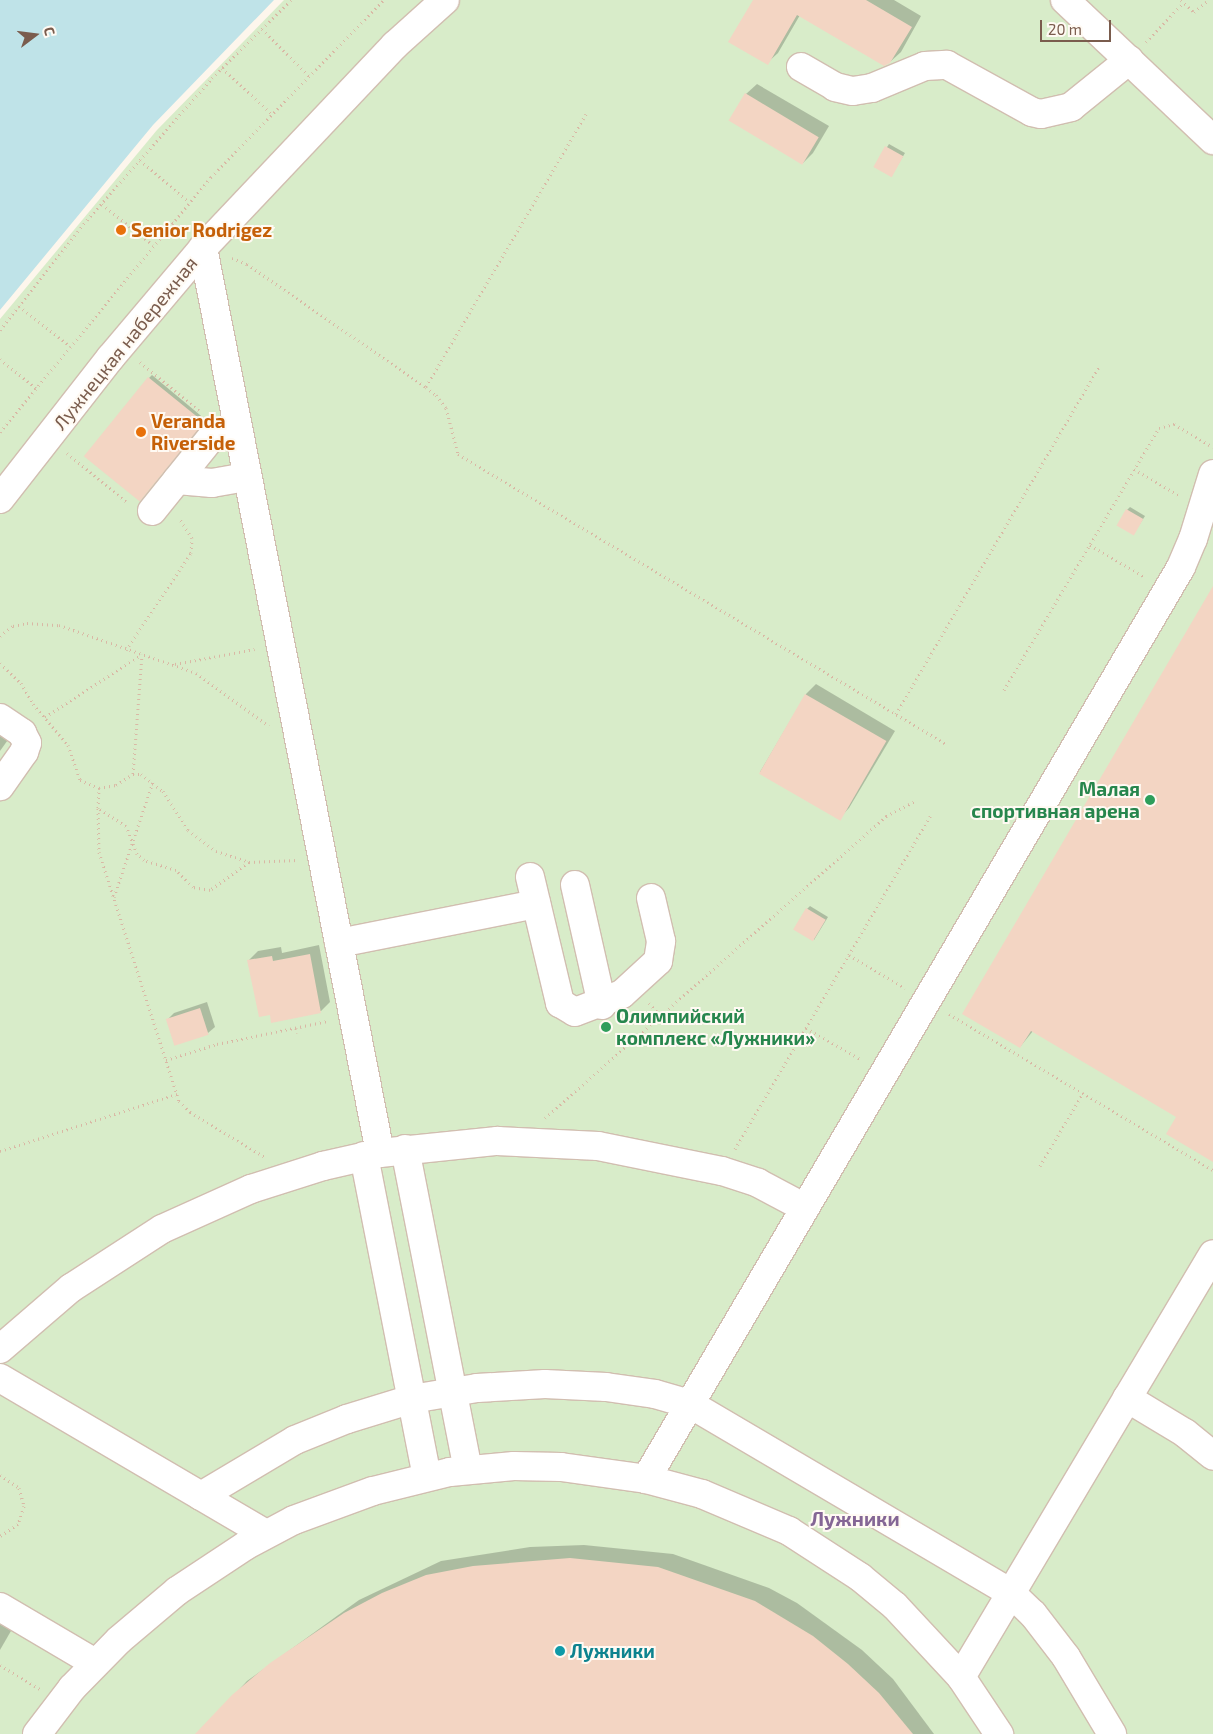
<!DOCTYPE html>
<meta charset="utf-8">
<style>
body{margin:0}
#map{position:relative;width:1213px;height:1734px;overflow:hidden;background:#fdf6ec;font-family:"Exo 2",sans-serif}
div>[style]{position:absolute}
.green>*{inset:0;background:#d8ecc9}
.water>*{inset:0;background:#bfe3e8}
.shadow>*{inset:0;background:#0003}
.building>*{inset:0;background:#f3d5c3;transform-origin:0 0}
.path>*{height:3px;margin-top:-1.5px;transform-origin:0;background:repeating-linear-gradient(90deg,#d9b8a5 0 1px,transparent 0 5px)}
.roads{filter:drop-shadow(1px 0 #d1beb0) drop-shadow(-1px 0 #d1beb0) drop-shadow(0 1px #d1beb0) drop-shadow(0 -1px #d1beb0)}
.minor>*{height:28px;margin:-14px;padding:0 14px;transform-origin:14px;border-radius:14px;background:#fff}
.dots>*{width:14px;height:14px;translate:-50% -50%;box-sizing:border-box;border:2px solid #fffaf3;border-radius:50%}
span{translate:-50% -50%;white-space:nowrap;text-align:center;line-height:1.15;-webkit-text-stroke:4px #fffaf3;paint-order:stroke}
.food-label{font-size:19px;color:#c56008;font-weight:700}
.left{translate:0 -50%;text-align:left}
.street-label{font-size:19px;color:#7a5c4d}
.leisure-label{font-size:19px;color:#27864d;font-weight:700}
.right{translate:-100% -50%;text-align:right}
.culture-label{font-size:19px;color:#0d838f;font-weight:700}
.neighbourhood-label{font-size:20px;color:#846695;font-weight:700}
.north{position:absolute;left:10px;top:10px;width:50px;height:50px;-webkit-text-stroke:4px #fffaf3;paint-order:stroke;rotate:75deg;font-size:14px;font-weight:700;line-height:20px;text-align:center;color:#7a5c4d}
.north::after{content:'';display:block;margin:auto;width:18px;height:22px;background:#7a5c4d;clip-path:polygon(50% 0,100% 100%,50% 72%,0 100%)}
.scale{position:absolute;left:1040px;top:20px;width:71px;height:22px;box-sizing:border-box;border:2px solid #7a5c4d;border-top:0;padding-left:6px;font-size:15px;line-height:18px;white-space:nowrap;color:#7a5c4d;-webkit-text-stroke:4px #fffaf3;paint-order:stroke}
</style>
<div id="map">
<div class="green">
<div style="clip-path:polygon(284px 0,1213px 0,1213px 1734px,0 1734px,0 319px,157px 130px)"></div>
</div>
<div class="water">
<div style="clip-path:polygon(0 0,274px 0,153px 125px,0 310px)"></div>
</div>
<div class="shadow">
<div style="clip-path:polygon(754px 0,894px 0,921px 16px,901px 52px,890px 62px,800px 15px,778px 53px,767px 63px)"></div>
<div style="clip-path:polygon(757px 84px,829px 126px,813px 153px,803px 163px,746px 94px)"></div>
<div style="clip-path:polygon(889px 144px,905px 153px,893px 173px,875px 166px)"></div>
<div style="clip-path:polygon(152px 375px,206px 420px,143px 496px,149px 378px)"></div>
<div style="clip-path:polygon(1130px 507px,1145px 516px,1136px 530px,1127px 510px)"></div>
<div style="clip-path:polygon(1213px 588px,1213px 1160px,1178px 1116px,1033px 1031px,1020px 1047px)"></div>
<div style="clip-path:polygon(816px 684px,895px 731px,849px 808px,839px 819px,760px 772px,806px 694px)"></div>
<div style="clip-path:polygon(0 729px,10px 737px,0 751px)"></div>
<div style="clip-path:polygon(810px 906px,828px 917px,814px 940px,807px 909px)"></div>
<div style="clip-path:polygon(319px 945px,330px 1002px,321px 1011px,271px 1014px,248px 961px,258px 951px,281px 947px,282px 953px)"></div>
<div style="clip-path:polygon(207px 1002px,215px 1027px,208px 1033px,167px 1020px,174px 1013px)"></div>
<div style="clip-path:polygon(584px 1545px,673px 1554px,769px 1588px,797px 1603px,862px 1650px,893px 1679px,934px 1734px,198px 1734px,247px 1681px,359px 1600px,441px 1561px,530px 1547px)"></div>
<div style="clip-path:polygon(0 1615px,15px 1624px,0 1650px)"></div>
</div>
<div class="building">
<div style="clip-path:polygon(753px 0,866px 0,912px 27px,890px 63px,884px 66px,797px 15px,768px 65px,728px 42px)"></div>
<div style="left:745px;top:93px;width:86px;height:32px;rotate:31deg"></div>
<div style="left:885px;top:146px;width:21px;height:24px;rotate:29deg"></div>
<div style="left:148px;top:377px;width:72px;height:102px;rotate:39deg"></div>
<div style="left:1126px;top:509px;width:20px;height:19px;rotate:30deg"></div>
<div style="clip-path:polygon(1213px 586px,1213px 1162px,1166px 1134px,1176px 1117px,1031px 1031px,1020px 1048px,962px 1014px)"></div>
<div style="left:805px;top:694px;width:94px;height:92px;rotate:30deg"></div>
<div style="left:806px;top:908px;width:23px;height:25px;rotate:31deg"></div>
<div style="clip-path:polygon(310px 954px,321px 1013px,271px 1023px,270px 1015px,259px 1017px,247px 960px,272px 956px,273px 961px)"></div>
<div style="left:200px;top:1008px;width:28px;height:36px;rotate:72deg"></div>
<div style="clip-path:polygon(570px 1558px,658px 1567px,755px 1601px,813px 1636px,848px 1664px,879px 1693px,913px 1734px,195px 1734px,232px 1695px,270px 1663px,344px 1613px,382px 1593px,426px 1575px,473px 1566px)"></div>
</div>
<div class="path">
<div style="left:1181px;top:0;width:18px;rotate:43deg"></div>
<div style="left:1194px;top:12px;width:19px;rotate:-39deg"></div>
<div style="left:262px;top:29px;width:66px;rotate:45deg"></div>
<div style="left:1146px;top:42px;width:54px;rotate:-46.5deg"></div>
<div style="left:222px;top:68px;width:68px;rotate:42.6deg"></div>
<div style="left:586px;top:114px;width:316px;rotate:120.4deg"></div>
<div style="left:426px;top:387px;width:13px;rotate:39deg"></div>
<div style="left:436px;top:395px;width:16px;rotate:52deg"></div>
<div style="left:446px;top:408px;width:48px;rotate:75.4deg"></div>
<div style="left:458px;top:454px;width:568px;rotate:30.72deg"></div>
<div style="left:140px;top:160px;width:65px;rotate:40.6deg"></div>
<div style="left:102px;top:204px;width:65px;rotate:38.8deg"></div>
<div style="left:172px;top:222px;width:14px;rotate:39deg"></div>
<div style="left:232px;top:258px;width:16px;rotate:22deg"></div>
<div style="left:247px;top:264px;width:217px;rotate:34.5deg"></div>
<div style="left:19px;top:306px;width:65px;rotate:38.1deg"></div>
<div style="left:0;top:330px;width:140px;rotate:-51.7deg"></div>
<div style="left:87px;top:220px;width:189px;rotate:-48.6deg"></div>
<div style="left:212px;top:78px;width:111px;rotate:-44.6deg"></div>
<div style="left:0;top:359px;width:46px;rotate:38.9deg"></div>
<div style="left:140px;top:362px;width:79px;rotate:39.3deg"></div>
<div style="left:0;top:432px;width:331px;rotate:-50.4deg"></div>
<div style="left:211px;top:177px;width:248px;rotate:-45.7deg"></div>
<div style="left:67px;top:453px;width:79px;rotate:39.3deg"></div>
<div style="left:1134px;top:469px;width:53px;rotate:30.4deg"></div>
<div style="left:1090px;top:545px;width:64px;rotate:30.2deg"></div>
<div style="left:0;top:636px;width:16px;rotate:-38deg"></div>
<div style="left:13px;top:626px;width:14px;rotate:-12deg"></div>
<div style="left:27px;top:623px;width:32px;rotate:4deg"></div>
<div style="left:59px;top:625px;width:145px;rotate:19.3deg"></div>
<div style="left:196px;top:673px;width:90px;rotate:36deg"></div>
<div style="left:126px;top:650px;width:117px;rotate:-56.2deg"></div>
<div style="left:191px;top:553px;width:15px;rotate:-86deg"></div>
<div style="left:192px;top:538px;width:24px;rotate:-123deg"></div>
<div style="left:0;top:663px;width:29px;rotate:44deg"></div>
<div style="left:21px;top:683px;width:24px;rotate:60deg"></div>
<div style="left:33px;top:704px;width:54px;rotate:49.5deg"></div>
<div style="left:68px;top:745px;width:37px;rotate:71deg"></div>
<div style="left:80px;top:780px;width:21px;rotate:23deg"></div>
<div style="left:175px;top:664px;width:81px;rotate:-10.6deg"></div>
<div style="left:1004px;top:690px;width:304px;rotate:-59.4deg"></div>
<div style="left:1159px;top:428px;width:16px;rotate:-15deg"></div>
<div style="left:1174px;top:424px;width:45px;rotate:30.5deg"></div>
<div style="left:896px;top:714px;width:404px;rotate:-59.7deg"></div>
<div style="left:45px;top:717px;width:114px;rotate:-32.9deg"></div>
<div style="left:133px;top:774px;width:120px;rotate:-85.7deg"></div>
<div style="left:98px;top:808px;width:44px;rotate:88.7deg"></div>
<div style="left:99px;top:852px;width:262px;rotate:72.2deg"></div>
<div style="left:179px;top:1101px;width:16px;rotate:45deg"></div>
<div style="left:190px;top:1112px;width:87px;rotate:31deg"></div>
<div style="left:249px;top:862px;width:48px;rotate:144.3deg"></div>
<div style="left:210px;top:890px;width:17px;rotate:-170deg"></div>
<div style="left:193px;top:887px;width:24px;rotate:-135deg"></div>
<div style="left:176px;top:870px;width:34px;rotate:-163deg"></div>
<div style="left:144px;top:860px;width:9px;rotate:-139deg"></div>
<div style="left:137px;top:854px;width:30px;rotate:-111deg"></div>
<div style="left:126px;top:826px;width:33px;rotate:-147deg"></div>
<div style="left:98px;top:808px;width:20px;rotate:-87deg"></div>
<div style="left:99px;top:788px;width:17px;rotate:-10deg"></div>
<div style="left:116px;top:785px;width:20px;rotate:-33deg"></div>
<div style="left:133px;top:774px;width:8px"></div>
<div style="left:141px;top:774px;width:28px;rotate:38deg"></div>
<div style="left:163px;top:791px;width:46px;rotate:57.3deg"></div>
<div style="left:188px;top:830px;width:35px;rotate:37deg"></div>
<div style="left:216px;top:851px;width:35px;rotate:18deg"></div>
<div style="left:249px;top:862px;width:49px;rotate:-2.3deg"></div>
<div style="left:114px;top:897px;width:121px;rotate:-71.3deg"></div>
<div style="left:849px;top:955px;width:65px;rotate:30.5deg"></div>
<div style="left:649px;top:1003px;width:18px;rotate:47deg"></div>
<div style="left:949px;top:1014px;width:307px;rotate:30.6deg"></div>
<div style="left:296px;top:1028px;width:5px;rotate:79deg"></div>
<div style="left:806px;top:1028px;width:64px;rotate:29.7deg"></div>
<div style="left:166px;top:1060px;width:53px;rotate:-17.4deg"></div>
<div style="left:217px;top:1044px;width:113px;rotate:-11.7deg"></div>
<div style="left:545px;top:1118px;width:456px;rotate:-41.5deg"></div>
<div style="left:886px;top:816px;width:34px;rotate:-27deg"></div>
<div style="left:735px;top:1149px;width:386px;rotate:-59.6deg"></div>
<div style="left:0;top:1151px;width:186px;rotate:-17.9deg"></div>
<div style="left:1040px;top:1166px;width:85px;rotate:-59.5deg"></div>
<div style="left:0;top:1475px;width:23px;rotate:34deg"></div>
<div style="left:19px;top:1488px;width:19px;rotate:74deg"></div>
<div style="left:24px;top:1506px;width:19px;rotate:108deg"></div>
<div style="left:18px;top:1524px;width:22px;rotate:146deg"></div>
<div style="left:0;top:1665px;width:47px;rotate:31deg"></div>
</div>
<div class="roads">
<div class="minor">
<div style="left:1065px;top:0;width:204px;rotate:43.4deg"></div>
<div style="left:801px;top:67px;width:39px;rotate:30deg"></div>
<div style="left:835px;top:87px;width:18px;rotate:13deg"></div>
<div style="left:853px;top:91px;width:19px;rotate:-9deg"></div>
<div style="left:872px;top:88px;width:57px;rotate:-22.5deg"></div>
<div style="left:925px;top:66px;width:22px;rotate:-3deg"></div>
<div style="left:947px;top:65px;width:97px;rotate:28.9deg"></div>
<div style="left:1032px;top:112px;width:9px;rotate:13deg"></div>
<div style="left:1041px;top:114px;width:31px;rotate:-13deg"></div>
<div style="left:1071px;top:107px;width:75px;rotate:-39deg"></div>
<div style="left:203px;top:248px;width:922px;rotate:78.93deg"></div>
<div style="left:177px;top:480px;width:35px;rotate:5deg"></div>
<div style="left:212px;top:483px;width:36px;rotate:-10deg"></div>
<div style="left:0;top:499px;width:180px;rotate:-52deg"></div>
<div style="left:111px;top:357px;width:143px;rotate:-49.8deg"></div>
<div style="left:203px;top:248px;width:279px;rotate:-46.6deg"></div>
<div style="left:395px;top:45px;width:67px;rotate:-42deg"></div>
<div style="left:152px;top:511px;width:97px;rotate:-51.2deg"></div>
<div style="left:0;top:718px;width:27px;rotate:34deg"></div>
<div style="left:22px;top:733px;width:11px;rotate:63deg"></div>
<div style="left:27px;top:743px;width:9px;rotate:108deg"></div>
<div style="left:24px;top:752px;width:42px;rotate:125.2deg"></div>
<div style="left:530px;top:877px;width:130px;rotate:76.6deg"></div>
<div style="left:560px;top:1003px;width:17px;rotate:31deg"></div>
<div style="left:575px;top:1012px;width:50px;rotate:-21deg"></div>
<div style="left:622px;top:994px;width:49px;rotate:-42.5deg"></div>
<div style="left:658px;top:961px;width:20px;rotate:-81deg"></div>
<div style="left:661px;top:941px;width:44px;rotate:-103.1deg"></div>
<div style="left:575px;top:885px;width:123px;rotate:77.3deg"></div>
<div style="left:339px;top:943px;width:201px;rotate:-11.2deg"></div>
<div style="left:405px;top:1149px;width:326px;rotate:78.9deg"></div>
<div style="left:364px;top:1156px;width:326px;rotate:78.9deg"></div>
<div style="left:0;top:1349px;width:94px;rotate:-40.7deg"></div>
<div style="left:71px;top:1288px;width:108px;rotate:-33deg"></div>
<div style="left:162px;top:1229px;width:98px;rotate:-24.2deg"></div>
<div style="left:251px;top:1189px;width:76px;rotate:-17.7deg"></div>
<div style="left:323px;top:1166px;width:58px;rotate:-12.8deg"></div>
<div style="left:380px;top:1153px;width:118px;rotate:-5.9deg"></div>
<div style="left:497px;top:1141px;width:101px;rotate:2.8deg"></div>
<div style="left:598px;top:1146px;width:126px;rotate:11.4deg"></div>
<div style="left:722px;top:1171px;width:38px;rotate:18deg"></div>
<div style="left:758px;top:1183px;width:53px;rotate:28deg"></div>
<div style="left:0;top:1378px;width:308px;rotate:30.4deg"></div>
<div style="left:1127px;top:1398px;width:68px;rotate:31.1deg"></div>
<div style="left:1185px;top:1433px;width:36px;rotate:39deg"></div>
<div style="left:646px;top:1479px;width:1057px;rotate:-59.6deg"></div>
<div style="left:1181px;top:567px;width:30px;rotate:-67deg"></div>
<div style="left:1193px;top:539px;width:68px;rotate:-72.9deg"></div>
<div style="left:201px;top:1496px;width:109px;rotate:-30.8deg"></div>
<div style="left:295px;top:1440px;width:56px;rotate:-22deg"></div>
<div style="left:347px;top:1419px;width:68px;rotate:-17.1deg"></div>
<div style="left:412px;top:1399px;width:66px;rotate:-9.6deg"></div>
<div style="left:477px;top:1388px;width:68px;rotate:-3.4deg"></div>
<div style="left:545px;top:1384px;width:61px;rotate:2.8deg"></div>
<div style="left:606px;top:1387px;width:49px;rotate:8.1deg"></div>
<div style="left:655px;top:1394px;width:36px;rotate:16deg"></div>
<div style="left:690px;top:1404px;width:373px;rotate:30.5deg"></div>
<div style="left:1011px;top:1593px;width:30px;rotate:44deg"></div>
<div style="left:1033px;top:1614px;width:54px;rotate:52.5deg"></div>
<div style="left:1066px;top:1657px;width:90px;rotate:59.1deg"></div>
<div style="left:0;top:1607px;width:110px;rotate:30.5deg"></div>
<div style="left:961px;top:1677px;width:492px;rotate:-59.2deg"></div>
<div style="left:37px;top:1734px;width:58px;rotate:-52.7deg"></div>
<div style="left:72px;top:1688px;width:67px;rotate:-45.6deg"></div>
<div style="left:119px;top:1640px;width:76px;rotate:-40.2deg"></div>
<div style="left:177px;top:1591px;width:82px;rotate:-33.5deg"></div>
<div style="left:245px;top:1546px;width:55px;rotate:-28deg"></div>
<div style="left:294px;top:1520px;width:84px;rotate:-20.2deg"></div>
<div style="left:373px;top:1491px;width:79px;rotate:-13.9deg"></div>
<div style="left:450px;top:1472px;width:64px;rotate:-5.4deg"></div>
<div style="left:514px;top:1466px;width:47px;rotate:1.2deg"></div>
<div style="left:561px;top:1467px;width:86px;rotate:8deg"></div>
<div style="left:646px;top:1479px;width:58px;rotate:15deg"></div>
<div style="left:702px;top:1494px;width:95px;rotate:23deg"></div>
<div style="left:789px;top:1531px;width:85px;rotate:32.9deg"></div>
<div style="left:860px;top:1577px;width:45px;rotate:39.6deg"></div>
<div style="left:895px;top:1606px;width:97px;rotate:47.1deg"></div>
<div style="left:961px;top:1677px;width:69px;rotate:56.3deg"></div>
</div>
</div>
<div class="dots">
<div style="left:121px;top:230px;background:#e8710a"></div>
<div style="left:141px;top:432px;background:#e8710a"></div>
<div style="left:1150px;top:800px;background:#2e9e5b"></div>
<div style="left:606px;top:1027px;background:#2e9e5b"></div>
<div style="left:560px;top:1651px;background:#0f9aa8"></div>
</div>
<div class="food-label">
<span class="left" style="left:131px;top:230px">Senior Rodrigez</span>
<span class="left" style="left:151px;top:432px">Veranda<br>Riverside</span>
</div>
<div class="street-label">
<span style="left:125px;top:343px;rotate:-51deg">Лужнецкая набережная</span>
</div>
<div class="leisure-label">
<span class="right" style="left:1140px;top:800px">Малая<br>спортивная арена</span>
<span class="left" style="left:616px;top:1027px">Олимпийский<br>комплекс «Лужники»</span>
</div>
<div class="culture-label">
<span class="left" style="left:570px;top:1651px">Лужники</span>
</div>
<div class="neighbourhood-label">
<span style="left:855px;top:1518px">Лужники</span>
</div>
<div class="north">С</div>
<div class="scale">20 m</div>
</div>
